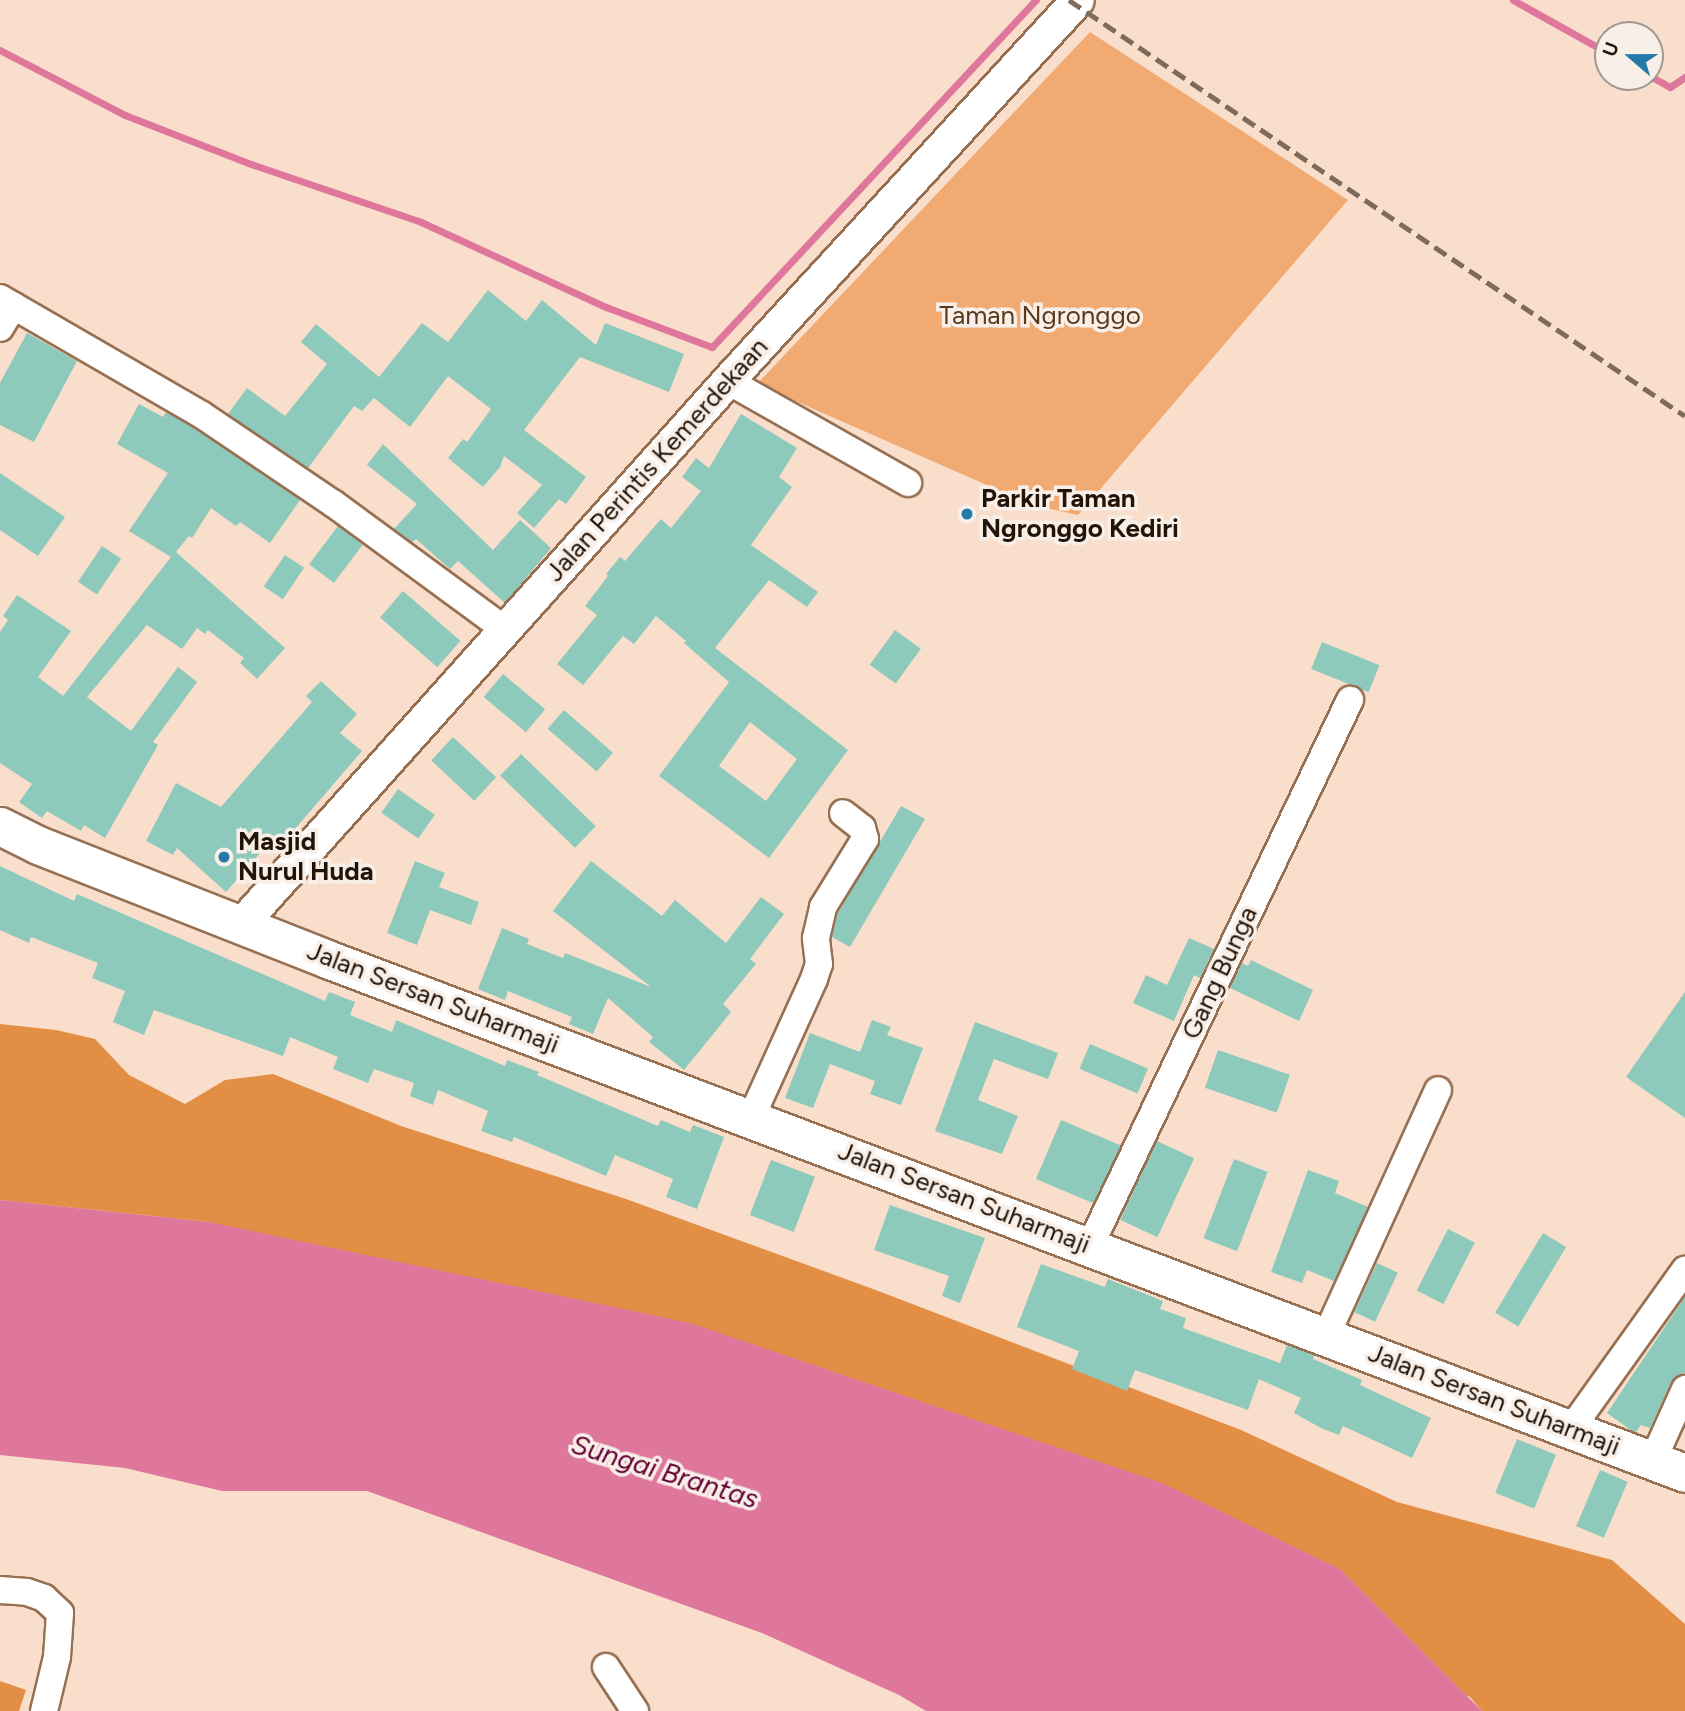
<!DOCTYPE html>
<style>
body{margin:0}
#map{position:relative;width:1685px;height:1711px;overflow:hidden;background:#f9decb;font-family:Figtree,sans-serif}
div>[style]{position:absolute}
.green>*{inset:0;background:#f1aa72}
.forest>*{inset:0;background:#e38e45}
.water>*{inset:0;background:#df769b}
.stream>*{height:7px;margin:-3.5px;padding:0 3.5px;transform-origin:3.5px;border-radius:3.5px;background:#df769b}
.building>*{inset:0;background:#8dcabc;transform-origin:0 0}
.roads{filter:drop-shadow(2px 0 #977052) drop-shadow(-2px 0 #977052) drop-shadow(0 2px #977052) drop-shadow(0 -2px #977052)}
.minor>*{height:26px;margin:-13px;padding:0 13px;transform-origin:13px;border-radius:13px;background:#fff}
.major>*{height:32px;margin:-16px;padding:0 16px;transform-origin:16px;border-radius:16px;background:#fff}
.highway>*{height:37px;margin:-18.5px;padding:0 18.5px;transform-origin:18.5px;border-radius:18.5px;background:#fff}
.rail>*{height:5px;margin-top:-2.5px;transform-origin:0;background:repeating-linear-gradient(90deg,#7f6b5c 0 14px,transparent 0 21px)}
.dots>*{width:19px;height:19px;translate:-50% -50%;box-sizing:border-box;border:4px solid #f8efe9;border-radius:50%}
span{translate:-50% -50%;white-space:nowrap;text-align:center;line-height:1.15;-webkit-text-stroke:7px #f8efe9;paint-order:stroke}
.park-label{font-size:26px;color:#5c391b}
.street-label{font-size:26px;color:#231408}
.poi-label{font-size:26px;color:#231408;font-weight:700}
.left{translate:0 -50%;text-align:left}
.water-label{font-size:28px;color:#640134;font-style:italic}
.north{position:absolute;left:1594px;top:21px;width:70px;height:70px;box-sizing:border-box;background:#f8efe9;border:2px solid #a3978f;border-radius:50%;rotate:290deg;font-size:19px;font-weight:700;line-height:28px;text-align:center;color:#231408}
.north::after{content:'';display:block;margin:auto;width:24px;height:32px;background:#2479a9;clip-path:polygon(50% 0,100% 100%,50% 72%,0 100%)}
</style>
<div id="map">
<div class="green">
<div style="clip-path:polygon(1090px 32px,1348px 200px,1078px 515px,1032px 505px,757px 384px)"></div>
</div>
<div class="forest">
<div style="clip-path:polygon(0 1024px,56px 1030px,95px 1039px,129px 1075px,185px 1104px,225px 1080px,273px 1074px,401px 1126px,626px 1199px,873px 1289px,1241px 1430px,1397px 1502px,1612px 1560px,1685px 1624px,1685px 1711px,1482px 1711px,1470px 1697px,209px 1222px,0 1200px)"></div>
<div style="clip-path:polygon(0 1681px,26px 1690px,19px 1711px,0 1711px)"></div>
</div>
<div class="water">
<div style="clip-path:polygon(0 1200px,209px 1222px,690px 1323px,1162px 1483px,1340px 1569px,1482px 1711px,926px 1711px,899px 1695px,762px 1633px,367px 1491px,222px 1491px,125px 1468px,0 1455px)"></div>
</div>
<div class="stream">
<div style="left:1513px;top:0;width:109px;rotate:29.2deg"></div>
<div style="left:0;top:50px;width:141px;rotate:27.5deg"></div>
<div style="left:125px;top:115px;width:135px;rotate:21.3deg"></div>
<div style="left:251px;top:164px;width:180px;rotate:18.8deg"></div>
<div style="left:421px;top:222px;width:204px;rotate:24.7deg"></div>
<div style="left:606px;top:307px;width:113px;rotate:20.7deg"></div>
<div style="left:712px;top:347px;width:475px;rotate:-47deg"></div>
<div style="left:1650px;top:76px;width:23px;rotate:29deg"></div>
<div style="left:1670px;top:87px;width:18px;rotate:-34deg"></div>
</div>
<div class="building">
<div style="clip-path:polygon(488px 290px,526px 321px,542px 300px,596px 345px,605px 323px,684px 354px,669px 392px,580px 357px,524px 430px,586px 477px,566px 504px,559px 499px,534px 528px,517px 513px,542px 485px,504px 456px,500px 467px,483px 487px,448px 458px,463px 439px,467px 442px,491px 409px,448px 376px,410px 427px,374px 398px,362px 411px,354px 406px,308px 468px,228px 414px,247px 388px,285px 416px,327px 364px,301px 342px,316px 324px,379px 377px,422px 323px,448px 342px)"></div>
<div style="clip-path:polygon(27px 333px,77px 361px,34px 442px,0 425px,0 383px)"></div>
<div style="clip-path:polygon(139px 404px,163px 417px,166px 412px,194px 428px,300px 500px,270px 543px,240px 522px,236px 526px,211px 508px,192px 538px,189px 536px,176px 552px,285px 648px,257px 679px,240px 663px,244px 658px,208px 630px,205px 634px,197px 628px,182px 649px,147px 625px,87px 697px,131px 731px,178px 667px,197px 682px,153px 742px,158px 745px,105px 838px,84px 825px,81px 831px,47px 811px,42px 818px,19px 802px,32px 784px,0 763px,0 632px,8px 620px,3px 616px,17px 595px,71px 631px,38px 677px,63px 696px,171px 557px,129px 531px,168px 473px,117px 444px)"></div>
<div style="clip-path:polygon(evenodd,741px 414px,797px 448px,779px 477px,792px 487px,751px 545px,818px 592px,807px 607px,769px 580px,715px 648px,848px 750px,769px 858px,659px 776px,729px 682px,684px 643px,686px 641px,656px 616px,634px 644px,623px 636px,583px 685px,557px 664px,597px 615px,585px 606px,608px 576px,606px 574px,620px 557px,625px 561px,661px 519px,671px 528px,701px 491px,682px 477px,696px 458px,709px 468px,741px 414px,750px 722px,797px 759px,766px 801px,719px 766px,750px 722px)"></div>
<div style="clip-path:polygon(383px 444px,493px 550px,520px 520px,551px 548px,505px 603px,458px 561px,450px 569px,416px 539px,412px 542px,394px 529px,417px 504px,367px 465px)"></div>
<div style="clip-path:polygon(0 473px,65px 517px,38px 556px,0 530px)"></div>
<div style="left:338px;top:526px;width:31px;height:48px;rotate:37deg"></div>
<div style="left:102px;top:546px;width:23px;height:43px;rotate:34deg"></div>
<div style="left:285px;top:555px;width:23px;height:38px;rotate:34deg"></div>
<div style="left:403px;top:591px;width:76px;height:35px;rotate:41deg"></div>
<div style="left:895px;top:630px;width:32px;height:43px;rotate:36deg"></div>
<div style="left:1322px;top:642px;width:62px;height:29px;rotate:22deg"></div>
<div style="left:503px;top:674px;width:55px;height:30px;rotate:40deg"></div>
<div style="clip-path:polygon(321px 681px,357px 714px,340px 733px,362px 751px,276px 851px,268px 844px,226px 892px,177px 848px,173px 855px,146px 841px,176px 783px,221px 807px,312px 702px,306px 696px)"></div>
<div style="left:564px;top:710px;width:65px;height:25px;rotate:41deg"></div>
<div style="left:453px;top:737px;width:59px;height:32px;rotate:43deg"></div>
<div style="left:521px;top:754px;width:104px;height:30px;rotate:44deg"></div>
<div style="left:398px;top:789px;width:45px;height:29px;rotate:35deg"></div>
<div style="clip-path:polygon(901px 806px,925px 819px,850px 947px,832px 937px,837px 915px)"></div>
<div style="clip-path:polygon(415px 861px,445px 873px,439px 887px,479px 902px,471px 925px,430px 910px,417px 945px,387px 933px)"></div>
<div style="clip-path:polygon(591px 861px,662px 916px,675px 900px,726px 943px,761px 897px,784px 914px,750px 959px,756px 964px,723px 1004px,731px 1012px,684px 1070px,649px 1042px,653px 1037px,608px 998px,593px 1034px,569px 1024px,572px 1017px,508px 991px,505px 1000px,478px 989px,502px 928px,529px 939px,527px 944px,563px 958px,565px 953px,651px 987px,553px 911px)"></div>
<div style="clip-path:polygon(0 866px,74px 901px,77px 894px,325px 1001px,329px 992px,355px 1002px,350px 1015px,392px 1032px,396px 1020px,505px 1066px,507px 1060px,539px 1072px,537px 1075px,658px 1126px,661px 1120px,690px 1132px,693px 1125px,724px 1137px,697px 1209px,666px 1197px,673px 1179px,615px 1155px,606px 1176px,514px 1137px,512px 1142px,481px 1131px,488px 1111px,438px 1090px,433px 1105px,410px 1096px,414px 1083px,374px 1069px,368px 1083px,333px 1069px,338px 1057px,290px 1037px,283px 1056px,154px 1010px,144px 1035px,113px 1022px,125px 991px,92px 978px,98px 963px,31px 937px,29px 943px,0 930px)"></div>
<div style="clip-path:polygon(1189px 938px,1214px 949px,1200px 978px,1194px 975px,1174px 1021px,1133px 1003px,1146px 975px,1167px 985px)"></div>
<div style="clip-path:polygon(1251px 960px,1313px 990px,1299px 1021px,1230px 988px,1242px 963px,1248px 966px)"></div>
<div style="clip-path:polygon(1685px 992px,1685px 1118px,1626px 1077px)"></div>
<div style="clip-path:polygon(872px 1020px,891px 1027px,887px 1035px,923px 1048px,901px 1105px,870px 1094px,875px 1081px,830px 1064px,813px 1108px,785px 1098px,810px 1033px,860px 1052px)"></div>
<div style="clip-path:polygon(975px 1022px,1058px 1053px,1048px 1079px,994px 1059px,978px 1100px,1018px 1116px,1002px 1154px,935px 1131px)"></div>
<div style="left:1090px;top:1044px;width:63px;height:27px;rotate:23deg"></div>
<div style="left:1218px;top:1050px;width:76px;height:40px;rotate:19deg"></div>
<div style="left:1061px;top:1120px;width:65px;height:64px;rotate:23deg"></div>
<div style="left:1157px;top:1141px;width:41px;height:87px;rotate:25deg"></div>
<div style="left:1234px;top:1159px;width:36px;height:85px;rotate:21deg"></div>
<div style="left:771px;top:1160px;width:47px;height:59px;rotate:21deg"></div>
<div style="clip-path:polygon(1308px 1170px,1339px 1181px,1335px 1193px,1368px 1207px,1334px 1281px,1307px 1270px,1302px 1283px,1271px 1272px)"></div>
<div style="clip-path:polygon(890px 1205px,985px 1238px,960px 1303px,942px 1296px,949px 1276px,874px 1250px)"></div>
<div style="left:1448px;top:1229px;width:30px;height:69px;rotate:27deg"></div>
<div style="left:1543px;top:1233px;width:27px;height:93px;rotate:31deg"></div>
<div style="left:1377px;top:1263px;width:23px;height:54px;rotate:25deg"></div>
<div style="clip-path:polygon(1041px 1264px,1105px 1287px,1108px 1279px,1163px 1301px,1160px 1309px,1186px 1318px,1183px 1328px,1280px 1363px,1287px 1345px,1314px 1355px,1313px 1359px,1362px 1380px,1360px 1385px,1431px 1418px,1412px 1458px,1343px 1426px,1339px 1435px,1321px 1428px,1294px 1413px,1301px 1398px,1259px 1379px,1248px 1410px,1135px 1370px,1127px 1391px,1072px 1369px,1079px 1351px,1017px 1327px)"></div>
<div style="clip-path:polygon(1685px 1297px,1685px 1373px,1671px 1382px,1650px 1428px,1641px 1425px,1636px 1432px,1632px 1431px,1607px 1413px)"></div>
<div style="left:1517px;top:1439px;width:42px;height:58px;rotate:22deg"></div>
<div style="left:1600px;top:1470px;width:30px;height:61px;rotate:23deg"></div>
</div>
<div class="roads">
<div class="minor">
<div style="left:0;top:298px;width:233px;rotate:30.1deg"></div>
<div style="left:202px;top:415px;width:159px;rotate:34deg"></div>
<div style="left:334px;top:504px;width:211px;rotate:36.3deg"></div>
<div style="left:0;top:328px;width:26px;rotate:-59deg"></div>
<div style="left:728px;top:381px;width:207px;rotate:29.5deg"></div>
<div style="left:751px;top:1118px;width:153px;rotate:-65.6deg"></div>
<div style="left:814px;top:979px;width:16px;rotate:-72deg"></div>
<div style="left:819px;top:964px;width:26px;rotate:-97deg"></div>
<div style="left:816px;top:938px;width:32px;rotate:-77deg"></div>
<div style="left:823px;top:907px;width:80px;rotate:-58.3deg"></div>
<div style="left:865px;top:839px;width:11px;rotate:-105deg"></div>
<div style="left:862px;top:828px;width:24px;rotate:-142deg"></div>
<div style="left:1090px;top:1246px;width:605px;rotate:-64.54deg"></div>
<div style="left:1326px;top:1336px;width:270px;rotate:-65.5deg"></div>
<div style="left:1571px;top:1429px;width:196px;rotate:-54.4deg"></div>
<div style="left:1653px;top:1460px;width:78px;rotate:-65.7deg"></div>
<div style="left:0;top:1590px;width:27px;rotate:4deg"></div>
<div style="left:27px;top:1592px;width:18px;rotate:19deg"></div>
<div style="left:44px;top:1598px;width:22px;rotate:43deg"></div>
<div style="left:60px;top:1613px;width:44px;rotate:93.9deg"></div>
<div style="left:57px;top:1657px;width:56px;rotate:103.5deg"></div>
<div style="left:606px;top:1667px;width:53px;rotate:56.6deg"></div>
</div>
<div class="major">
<div style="left:241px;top:925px;width:730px;rotate:-48.16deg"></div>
<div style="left:728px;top:381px;width:517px;rotate:-47.43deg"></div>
</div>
<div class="highway">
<div style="left:0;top:826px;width:42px;rotate:26.6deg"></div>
<div style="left:38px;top:845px;width:311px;rotate:21.5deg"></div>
<div style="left:327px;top:959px;width:1452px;rotate:20.73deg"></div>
</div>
</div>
<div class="rail">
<div style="left:1069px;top:0;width:743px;rotate:34.03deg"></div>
</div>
<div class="dots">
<div style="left:967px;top:514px;background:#2479a9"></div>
<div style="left:224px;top:857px;background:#2479a9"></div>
</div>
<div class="park-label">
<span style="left:1040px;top:316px">Taman Ngronggo</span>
</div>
<div class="street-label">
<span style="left:657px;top:460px;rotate:-48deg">Jalan Perintis Kemerdekaan</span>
<span style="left:1220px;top:973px;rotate:-65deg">Gang Bunga</span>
<span style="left:433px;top:998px;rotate:21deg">Jalan Sersan Suharmaji</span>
<span style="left:964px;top:1198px;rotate:21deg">Jalan Sersan Suharmaji</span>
<span style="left:1494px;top:1400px;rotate:21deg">Jalan Sersan Suharmaji</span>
</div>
<div class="poi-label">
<span class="left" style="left:981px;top:514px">Parkir Taman<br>Ngronggo Kediri</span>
<span class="left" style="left:238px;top:857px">Masjid<br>Nurul Huda</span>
</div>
<div class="water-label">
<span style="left:665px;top:1471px;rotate:17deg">Sungai Brantas</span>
</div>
<div class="north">U</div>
</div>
